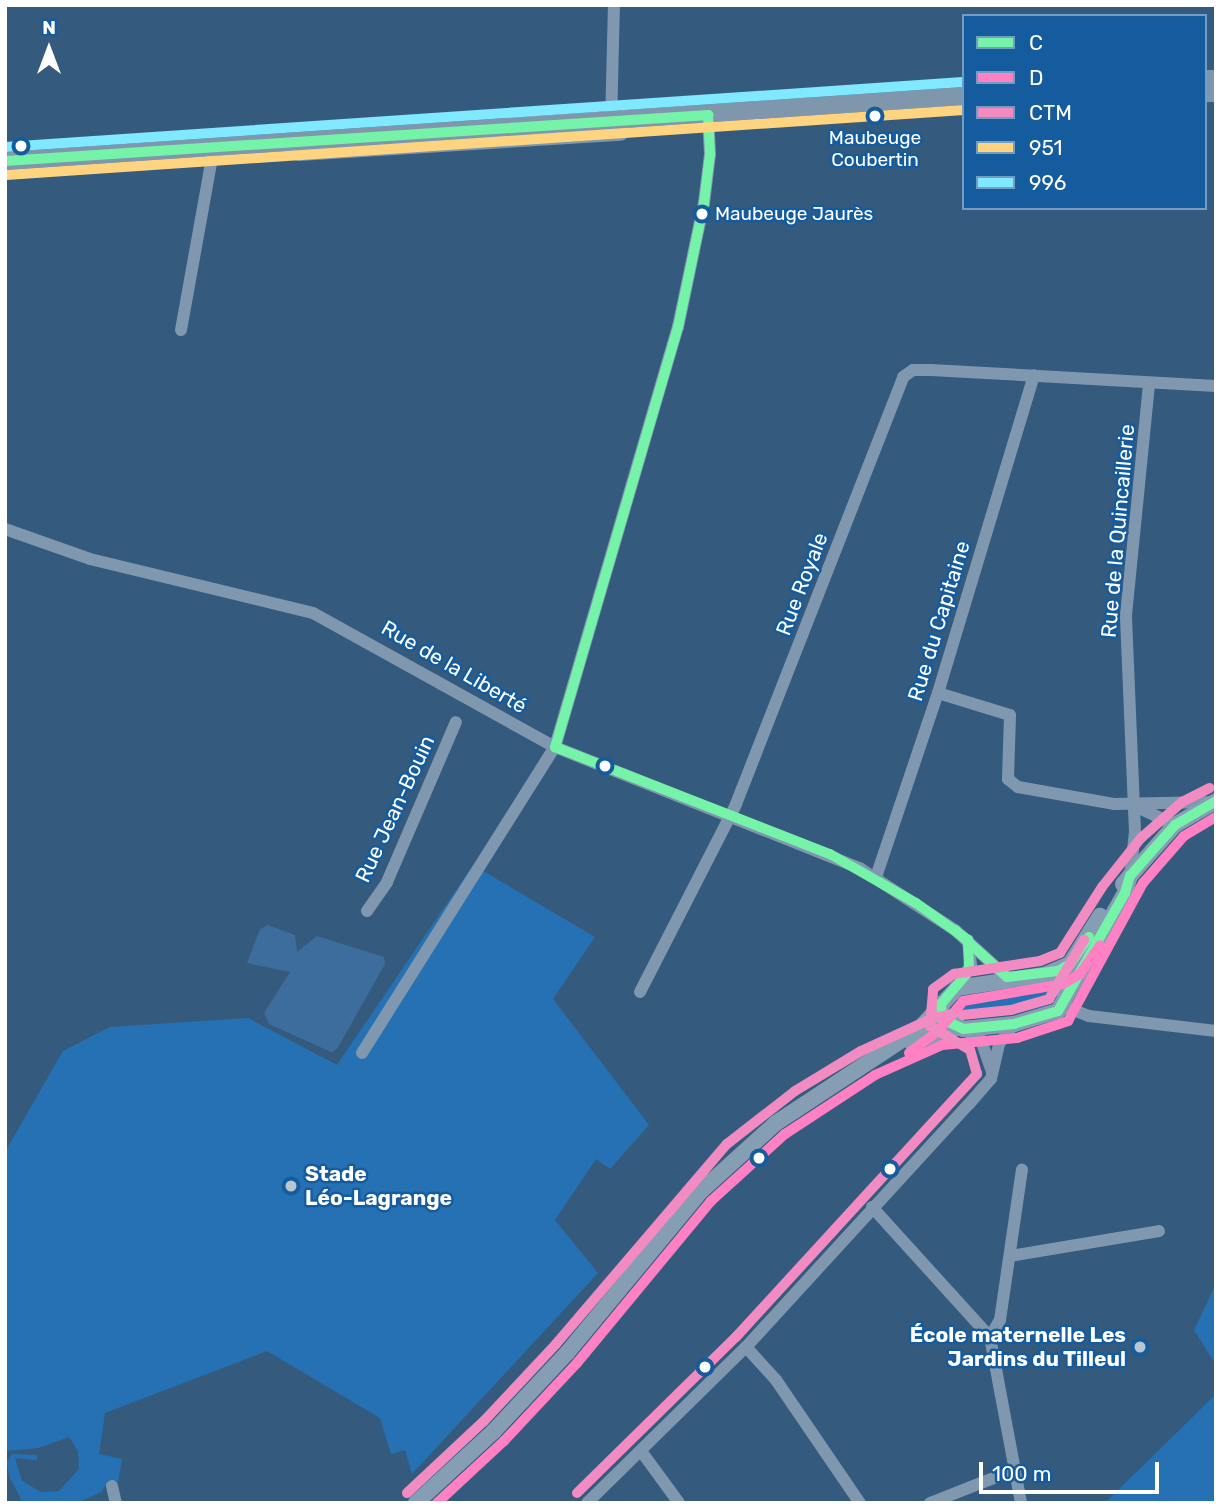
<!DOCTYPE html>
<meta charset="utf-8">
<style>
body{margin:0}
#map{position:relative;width:1221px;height:1508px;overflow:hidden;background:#345b7e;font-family:Rubik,sans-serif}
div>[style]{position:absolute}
.green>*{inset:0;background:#2671b3}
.water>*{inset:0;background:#3c6d9c}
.minor>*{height:12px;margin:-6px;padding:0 6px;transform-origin:6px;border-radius:6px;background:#7f98af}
.secondary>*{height:16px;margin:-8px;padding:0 8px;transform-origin:8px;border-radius:8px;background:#869eb4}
.primary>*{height:18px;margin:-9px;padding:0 9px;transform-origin:9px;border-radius:9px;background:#7e97ad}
.bus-1>*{height:10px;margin:-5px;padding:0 5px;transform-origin:5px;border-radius:5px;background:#75f4a9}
.bus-2>*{height:10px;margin:-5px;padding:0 5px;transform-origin:5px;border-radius:5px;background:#ff80c3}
.bus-3>*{height:10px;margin:-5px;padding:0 5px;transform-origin:5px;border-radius:5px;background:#f38bc3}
.bus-4>*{height:10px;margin:-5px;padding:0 5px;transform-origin:5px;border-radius:5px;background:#ffd480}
.bus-5>*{height:10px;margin:-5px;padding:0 5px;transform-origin:5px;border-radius:5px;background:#80e8ff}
.dots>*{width:19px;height:19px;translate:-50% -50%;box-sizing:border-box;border:4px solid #155c9e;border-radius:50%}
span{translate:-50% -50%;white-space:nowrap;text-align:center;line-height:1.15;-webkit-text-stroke:5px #155c9e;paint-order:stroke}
.bus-label{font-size:19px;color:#fff}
.left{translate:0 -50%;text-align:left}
.street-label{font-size:21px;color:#fff}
.poi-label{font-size:21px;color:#fff;font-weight:700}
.right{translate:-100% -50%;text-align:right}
.frame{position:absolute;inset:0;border:7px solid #fff;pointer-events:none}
.legend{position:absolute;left:962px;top:14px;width:245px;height:196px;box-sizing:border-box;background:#155c9e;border:2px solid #739dc5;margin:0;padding:9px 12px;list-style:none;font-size:21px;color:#fff}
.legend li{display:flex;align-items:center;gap:14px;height:35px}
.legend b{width:35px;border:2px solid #739dc5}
.north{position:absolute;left:14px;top:14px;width:70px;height:70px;-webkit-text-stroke:5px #155c9e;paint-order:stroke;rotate:0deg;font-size:19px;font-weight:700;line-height:28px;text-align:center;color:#fff}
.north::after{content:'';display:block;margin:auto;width:24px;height:32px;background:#fff;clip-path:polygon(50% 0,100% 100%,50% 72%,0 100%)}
.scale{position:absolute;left:979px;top:1462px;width:180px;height:32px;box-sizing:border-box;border:4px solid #fff;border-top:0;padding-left:9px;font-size:21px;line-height:24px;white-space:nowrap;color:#fff;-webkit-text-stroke:5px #155c9e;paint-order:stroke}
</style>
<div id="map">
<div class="green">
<div style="clip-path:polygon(473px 865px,595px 937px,553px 999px,649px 1125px,610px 1169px,596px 1159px,555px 1220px,598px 1273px,412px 1474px,405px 1450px,391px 1454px,380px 1418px,267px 1351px,105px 1413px,99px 1454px,122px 1459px,118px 1482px,109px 1481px,101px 1492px,77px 1503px,23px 1503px,9px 1476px,7px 1462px,12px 1454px,37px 1455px,37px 1460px,15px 1458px,22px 1481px,41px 1492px,59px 1491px,79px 1469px,78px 1451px,69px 1437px,38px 1448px,5px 1451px,5px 1152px,63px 1051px,110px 1027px,248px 1018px,337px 1065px)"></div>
<div style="clip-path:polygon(1026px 983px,1051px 985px,1057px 996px,1049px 1005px,1015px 1014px,972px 1016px,959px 1011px,959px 1003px,968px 997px)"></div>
<div style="clip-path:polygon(1216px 1284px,1216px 1365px,1194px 1330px)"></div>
<div style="clip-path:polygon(1216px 1394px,1216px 1503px,1105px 1503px)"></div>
</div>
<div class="water">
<div style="clip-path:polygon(268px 925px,295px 935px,297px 952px,317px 936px,384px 957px,385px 964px,337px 1049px,331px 1052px,269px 1024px,264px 1013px,290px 972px,247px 963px,260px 929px)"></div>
</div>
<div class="minor">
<div style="left:611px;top:125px;width:120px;rotate:-88.6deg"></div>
<div style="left:181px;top:330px;width:175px;rotate:-79.8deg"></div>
<div style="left:5px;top:529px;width:90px;rotate:19.4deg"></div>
<div style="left:90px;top:559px;width:229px;rotate:13.6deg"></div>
<div style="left:313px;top:613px;width:277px;rotate:29deg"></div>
<div style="left:555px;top:747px;width:329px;rotate:21.7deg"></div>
<div style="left:861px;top:869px;width:112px;rotate:33deg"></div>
<div style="left:955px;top:930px;width:70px;rotate:42.1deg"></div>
<div style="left:938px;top:693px;width:75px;rotate:17deg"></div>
<div style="left:1010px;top:715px;width:64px;rotate:91.8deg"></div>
<div style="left:1008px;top:779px;width:13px;rotate:39deg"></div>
<div style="left:1018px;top:787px;width:97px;rotate:10deg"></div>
<div style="left:1114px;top:804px;width:98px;rotate:-1.2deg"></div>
<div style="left:1133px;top:805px;width:47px;rotate:25.5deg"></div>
<div style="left:1130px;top:876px;width:44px;rotate:-83.5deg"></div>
<div style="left:1135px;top:832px;width:217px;rotate:-92.4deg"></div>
<div style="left:1126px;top:615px;width:230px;rotate:-84.3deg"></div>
<div style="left:876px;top:877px;width:194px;rotate:-71.4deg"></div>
<div style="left:938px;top:693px;width:332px;rotate:-73.2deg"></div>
<div style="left:367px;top:911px;width:35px;rotate:-55deg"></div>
<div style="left:387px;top:882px;width:174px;rotate:-66.7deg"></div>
<div style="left:957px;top:988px;width:27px;rotate:-59deg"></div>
<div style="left:971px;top:965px;width:25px;rotate:-97deg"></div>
<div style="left:640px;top:992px;width:211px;rotate:-62.9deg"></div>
<div style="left:736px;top:804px;width:458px;rotate:-68.6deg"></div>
<div style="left:903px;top:377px;width:12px;rotate:-35deg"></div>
<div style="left:913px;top:370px;width:18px"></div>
<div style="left:931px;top:370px;width:285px;rotate:3.2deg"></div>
<div style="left:1063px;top:1006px;width:28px;rotate:21deg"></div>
<div style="left:1089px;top:1016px;width:128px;rotate:6.7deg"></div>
<div style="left:963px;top:1029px;width:21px;rotate:31deg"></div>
<div style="left:981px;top:1040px;width:34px;rotate:71deg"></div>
<div style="left:362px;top:1053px;width:362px;rotate:-57.8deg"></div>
<div style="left:555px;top:747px;width:438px;rotate:-73.7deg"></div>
<div style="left:678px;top:327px;width:127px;rotate:-78.2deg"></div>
<div style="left:704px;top:203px;width:49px;rotate:-83deg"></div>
<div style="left:710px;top:154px;width:39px;rotate:-93deg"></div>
<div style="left:872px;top:1207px;width:176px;rotate:47.8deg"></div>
<div style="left:990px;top:1337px;width:169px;rotate:79.4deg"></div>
<div style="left:1010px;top:1256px;width:151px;rotate:-9.5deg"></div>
<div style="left:990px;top:1337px;width:20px;rotate:-60deg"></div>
<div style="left:1000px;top:1320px;width:152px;rotate:-81.7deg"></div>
<div style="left:746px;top:1347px;width:45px;rotate:47.7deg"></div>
<div style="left:776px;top:1380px;width:149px;rotate:55.7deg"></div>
<div style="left:641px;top:1451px;width:64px;rotate:53.8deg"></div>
<div style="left:112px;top:1486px;width:17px;rotate:77deg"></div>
<div style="left:587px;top:1503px;width:223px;rotate:-44.5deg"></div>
<div style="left:746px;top:1347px;width:330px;rotate:-47.5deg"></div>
<div style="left:969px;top:1104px;width:33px;rotate:-49deg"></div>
<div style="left:991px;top:1079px;width:36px;rotate:-77deg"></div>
<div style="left:999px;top:1044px;width:25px;rotate:-53deg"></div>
<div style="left:930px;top:1503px;width:90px;rotate:-21.4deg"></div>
</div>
<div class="secondary">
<div style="left:1123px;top:884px;width:79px;rotate:-48.6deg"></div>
<div style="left:1175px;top:825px;width:48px;rotate:-30.3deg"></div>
<div style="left:1044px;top:975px;width:28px;rotate:-23deg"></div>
<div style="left:1070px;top:964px;width:57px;rotate:-58deg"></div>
<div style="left:941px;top:1004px;width:15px;rotate:86deg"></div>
<div style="left:942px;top:1019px;width:23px;rotate:25deg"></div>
<div style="left:963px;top:1029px;width:51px;rotate:-5.6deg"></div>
<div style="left:1014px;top:1024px;width:46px;rotate:-16.5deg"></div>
<div style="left:1058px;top:1011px;width:136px;rotate:-60.4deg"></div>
<div style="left:1125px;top:893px;width:18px;rotate:-74deg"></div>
<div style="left:912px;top:1043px;width:46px;rotate:-18.8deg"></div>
<div style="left:416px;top:1503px;width:106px;rotate:-42.7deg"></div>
<div style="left:494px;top:1431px;width:107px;rotate:-46.9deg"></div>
<div style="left:567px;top:1353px;width:210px;rotate:-50.4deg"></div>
<div style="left:701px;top:1191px;width:101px;rotate:-42.2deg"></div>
<div style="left:776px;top:1123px;width:173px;rotate:-33.4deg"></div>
<div style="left:920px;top:1028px;width:54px;rotate:-47.2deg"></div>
<div style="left:957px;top:988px;width:88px;rotate:-8.5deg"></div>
<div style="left:1044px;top:975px;width:13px;rotate:18deg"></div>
<div style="left:1056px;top:979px;width:17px;rotate:59deg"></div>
</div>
<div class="primary">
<div style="left:1205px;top:79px;width:11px"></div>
<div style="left:1205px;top:93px;width:11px"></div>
<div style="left:299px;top:152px;width:322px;rotate:-3.6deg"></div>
<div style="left:5px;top:161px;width:961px;rotate:-3.88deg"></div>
</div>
<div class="bus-1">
<div style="left:5px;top:161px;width:705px;rotate:-3.74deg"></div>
<div style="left:708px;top:115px;width:39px;rotate:87deg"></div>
<div style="left:710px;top:154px;width:49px;rotate:97deg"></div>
<div style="left:704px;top:203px;width:127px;rotate:101.8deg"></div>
<div style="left:678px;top:327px;width:438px;rotate:106.3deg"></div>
<div style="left:555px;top:747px;width:295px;rotate:21.3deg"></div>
<div style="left:830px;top:854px;width:99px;rotate:29.7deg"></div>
<div style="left:916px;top:903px;width:64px;rotate:35.4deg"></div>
<div style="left:968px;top:940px;width:31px;rotate:88deg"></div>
<div style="left:969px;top:971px;width:43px;rotate:130.3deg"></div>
<div style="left:941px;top:1004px;width:15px;rotate:86deg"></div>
<div style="left:942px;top:1019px;width:23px;rotate:25deg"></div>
<div style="left:963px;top:1029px;width:51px;rotate:-5.6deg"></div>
<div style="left:1014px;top:1024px;width:46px;rotate:-16.5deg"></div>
<div style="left:1058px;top:1011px;width:136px;rotate:-60.4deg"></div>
<div style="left:1125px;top:893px;width:18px;rotate:-74deg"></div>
<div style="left:1130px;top:876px;width:68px;rotate:-48.6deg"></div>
<div style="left:1175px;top:825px;width:48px;rotate:-30.3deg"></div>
<div style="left:955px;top:930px;width:70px;rotate:42.1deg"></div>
<div style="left:1007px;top:977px;width:51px;rotate:-6.7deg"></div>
<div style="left:1058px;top:971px;width:14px;rotate:-30deg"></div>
<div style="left:1070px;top:964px;width:33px;rotate:-55deg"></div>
</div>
<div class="bus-2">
<div style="left:909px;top:1053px;width:38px;rotate:-37deg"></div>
<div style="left:939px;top:1030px;width:38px;rotate:-50deg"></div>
<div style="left:963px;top:1001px;width:101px;rotate:-9.6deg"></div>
<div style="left:1063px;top:984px;width:20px;rotate:-30deg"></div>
<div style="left:1080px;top:974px;width:35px;rotate:-55deg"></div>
<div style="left:437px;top:1503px;width:91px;rotate:-42.8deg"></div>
<div style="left:504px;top:1441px;width:107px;rotate:-46.9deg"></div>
<div style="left:577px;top:1363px;width:210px;rotate:-50.4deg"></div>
<div style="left:711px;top:1201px;width:100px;rotate:-42.2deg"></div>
<div style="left:785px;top:1134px;width:108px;rotate:-33.2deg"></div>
<div style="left:875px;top:1075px;width:73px;rotate:-24.1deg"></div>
<div style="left:942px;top:1045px;width:75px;rotate:-5.3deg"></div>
<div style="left:1017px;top:1038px;width:54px;rotate:-18.4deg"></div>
<div style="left:1068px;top:1021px;width:157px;rotate:-61.5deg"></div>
<div style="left:1143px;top:883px;width:62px;rotate:-48.9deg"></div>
<div style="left:1184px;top:836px;width:37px;rotate:-31deg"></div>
</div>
<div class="bus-3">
<div style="left:962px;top:1015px;width:49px;rotate:-5.8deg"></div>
<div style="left:1011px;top:1010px;width:40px;rotate:-16deg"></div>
<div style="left:1049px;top:999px;width:69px;rotate:-59.3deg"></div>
<div style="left:407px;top:1493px;width:105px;rotate:-43.1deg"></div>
<div style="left:484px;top:1421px;width:105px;rotate:-46.9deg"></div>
<div style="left:556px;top:1344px;width:263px;rotate:-49.5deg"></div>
<div style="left:727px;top:1144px;width:86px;rotate:-37.9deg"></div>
<div style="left:795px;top:1091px;width:77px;rotate:-31.2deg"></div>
<div style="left:861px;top:1051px;width:79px;rotate:-24.6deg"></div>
<div style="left:933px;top:1018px;width:21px;rotate:-11deg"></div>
<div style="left:577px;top:1493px;width:223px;rotate:-44.5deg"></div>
<div style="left:736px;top:1337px;width:357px;rotate:-47.5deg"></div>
<div style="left:977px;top:1074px;width:25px;rotate:-106deg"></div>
<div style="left:970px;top:1050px;width:47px;rotate:-149deg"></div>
<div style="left:930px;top:1026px;width:37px;rotate:-85deg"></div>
<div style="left:933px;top:989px;width:26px;rotate:-36deg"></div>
<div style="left:954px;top:974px;width:87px;rotate:-8.6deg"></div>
<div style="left:1040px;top:961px;width:22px;rotate:-22deg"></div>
<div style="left:1060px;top:953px;width:78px;rotate:-57.5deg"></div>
<div style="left:1102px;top:887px;width:63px;rotate:-51.5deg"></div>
<div style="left:1141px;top:838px;width:55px;rotate:-41.3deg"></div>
<div style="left:1182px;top:802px;width:31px;rotate:-27deg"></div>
</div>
<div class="bus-4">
<div style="left:6px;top:175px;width:960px;rotate:-3.88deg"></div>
</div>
<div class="bus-5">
<div style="left:5px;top:147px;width:960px;rotate:-3.88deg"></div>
</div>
<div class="dots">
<div style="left:875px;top:116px;background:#fff"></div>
<div style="left:21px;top:146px;background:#fff"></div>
<div style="left:702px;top:214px;background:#fff"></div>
<div style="left:605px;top:766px;background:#fff"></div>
<div style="left:759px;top:1158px;background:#fff"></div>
<div style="left:890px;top:1169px;background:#fff"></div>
<div style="left:291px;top:1186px;background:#b8c6d2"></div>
<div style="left:1140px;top:1347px;background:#b8c6d2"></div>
<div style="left:705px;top:1367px;background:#fff"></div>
</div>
<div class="bus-label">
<span style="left:875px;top:149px">Maubeuge<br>Coubertin</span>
<span class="left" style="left:715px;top:214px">Maubeuge Jaurès</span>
</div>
<div class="street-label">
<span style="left:1118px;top:531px;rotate:-85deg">Rue de la Quincaillerie</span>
<span style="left:802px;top:584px;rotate:-69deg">Rue Royale</span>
<span style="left:939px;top:621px;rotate:-73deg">Rue du Capitaine</span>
<span style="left:454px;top:667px;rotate:30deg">Rue de la Liberté</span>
<span style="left:395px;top:809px;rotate:-65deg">Rue Jean-Bouin</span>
</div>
<div class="poi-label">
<span class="left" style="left:305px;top:1186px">Stade<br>Léo-Lagrange</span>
<span class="right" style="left:1126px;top:1347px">École maternelle Les<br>Jardins du Tilleul</span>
</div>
<div class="frame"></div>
<ul class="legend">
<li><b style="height:9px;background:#75f4a9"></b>C</li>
<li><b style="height:9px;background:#ff80c3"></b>D</li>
<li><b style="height:9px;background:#f38bc3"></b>CTM</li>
<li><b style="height:9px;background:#ffd480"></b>951</li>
<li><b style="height:9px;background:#80e8ff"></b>996</li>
</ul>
<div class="north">N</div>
<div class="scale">100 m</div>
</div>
